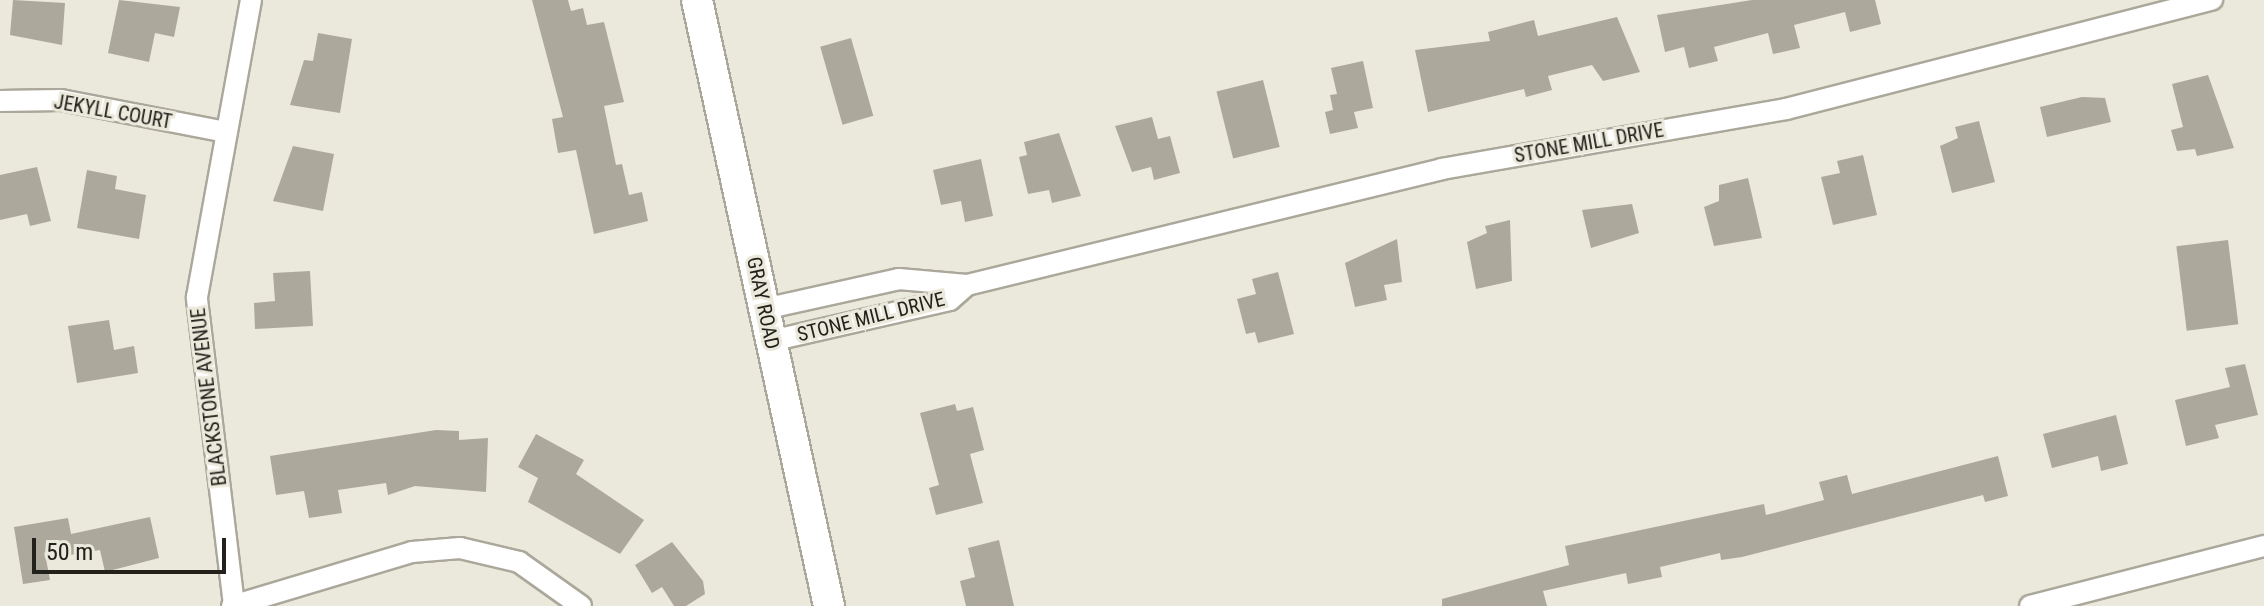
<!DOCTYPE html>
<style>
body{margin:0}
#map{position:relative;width:2264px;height:606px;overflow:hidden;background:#ebe9db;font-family:"Roboto Condensed",sans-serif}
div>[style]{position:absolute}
.building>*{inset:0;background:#aca99c;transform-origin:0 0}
.roads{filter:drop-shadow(2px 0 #aba89b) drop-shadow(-2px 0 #aba89b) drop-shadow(0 2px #aba89b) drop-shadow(0 -2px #aba89b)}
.street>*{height:20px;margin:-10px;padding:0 10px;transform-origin:10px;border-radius:10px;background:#fff}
.secondary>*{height:30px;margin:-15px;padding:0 15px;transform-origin:15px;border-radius:15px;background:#fff}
span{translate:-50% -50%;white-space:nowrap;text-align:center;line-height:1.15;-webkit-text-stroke:6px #ebe9db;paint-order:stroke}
.street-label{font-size:20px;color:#22211c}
.scale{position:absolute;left:32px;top:538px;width:194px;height:36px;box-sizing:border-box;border:4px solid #22211c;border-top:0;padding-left:10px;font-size:24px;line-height:28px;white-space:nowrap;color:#22211c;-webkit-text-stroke:6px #ebe9db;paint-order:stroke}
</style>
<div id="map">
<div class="building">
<div style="clip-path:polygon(13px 0,65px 3px,62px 45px,10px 35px)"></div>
<div style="clip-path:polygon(119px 0,180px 7px,174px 37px,155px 33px,149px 62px,108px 53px)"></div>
<div style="clip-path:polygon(532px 0,568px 0,571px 11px,583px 8px,587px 25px,604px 22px,624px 102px,604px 106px,616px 165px,622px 164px,629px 195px,642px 192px,648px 221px,594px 234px,576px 150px,558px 153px,552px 119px,563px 117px)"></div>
<div style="clip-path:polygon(1752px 0,1875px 0,1881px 24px,1850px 32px,1845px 12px,1794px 25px,1800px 48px,1773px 54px,1768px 33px,1714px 47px,1718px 61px,1689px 68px,1684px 47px,1665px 52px,1657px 15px)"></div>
<div style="clip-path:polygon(1617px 17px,1640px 72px,1603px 81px,1592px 65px,1548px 76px,1552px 90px,1526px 97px,1524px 89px,1428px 112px,1415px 50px,1490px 41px,1488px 32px,1534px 20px,1538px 36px)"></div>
<div style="clip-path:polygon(318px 33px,352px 39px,340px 113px,290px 105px,304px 60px,313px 61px)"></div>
<div style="left:851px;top:38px;width:81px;height:32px;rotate:74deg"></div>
<div style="clip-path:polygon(1363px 61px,1373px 108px,1354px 112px,1358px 128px,1330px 134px,1325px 112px,1333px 110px,1330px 95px,1337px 94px,1331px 68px)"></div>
<div style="clip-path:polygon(2208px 75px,2234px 148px,2197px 156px,2195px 149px,2177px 151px,2171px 130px,2183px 127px,2172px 84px)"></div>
<div style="left:1263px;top:80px;width:69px;height:48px;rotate:76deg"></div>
<div style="clip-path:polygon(2082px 97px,2105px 98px,2111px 122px,2047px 137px,2040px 107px)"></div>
<div style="clip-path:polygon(1152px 117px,1158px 139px,1170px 136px,1180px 173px,1154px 180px,1151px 167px,1132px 172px,1115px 126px)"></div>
<div style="clip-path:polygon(1979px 121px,1995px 182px,1952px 193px,1940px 146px,1958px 138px,1955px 127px)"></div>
<div style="clip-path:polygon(1059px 133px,1081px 196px,1052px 203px,1049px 190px,1028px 194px,1019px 157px,1027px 155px,1024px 142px)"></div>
<div style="clip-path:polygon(293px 146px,334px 154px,323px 211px,273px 201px)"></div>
<div style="clip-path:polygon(1863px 155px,1877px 215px,1833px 225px,1821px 177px,1840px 173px,1837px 161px)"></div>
<div style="clip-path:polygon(981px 159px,993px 216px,965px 222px,961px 201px,941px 205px,933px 170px)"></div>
<div style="clip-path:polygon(37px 167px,51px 221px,30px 226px,27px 214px,0 220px,0 175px)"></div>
<div style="clip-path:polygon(87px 170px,117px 176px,115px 189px,146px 195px,139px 239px,77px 228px)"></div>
<div style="clip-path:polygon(1748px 178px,1762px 238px,1714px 246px,1704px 207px,1719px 201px,1719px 185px)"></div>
<div style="clip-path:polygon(1632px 204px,1639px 233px,1591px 248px,1582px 210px)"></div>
<div style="clip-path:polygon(1510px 220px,1512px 281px,1476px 289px,1467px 242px,1487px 233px,1485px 226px)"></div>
<div style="clip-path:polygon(1397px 239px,1402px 282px,1384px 285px,1387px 300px,1355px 307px,1345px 263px)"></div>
<div style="left:2228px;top:240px;width:85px;height:52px;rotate:83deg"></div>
<div style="clip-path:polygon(310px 271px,313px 326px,255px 329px,254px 303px,275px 301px,273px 273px)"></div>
<div style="clip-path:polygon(1278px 272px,1294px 334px,1258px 343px,1255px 332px,1246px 334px,1237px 299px,1256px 294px,1252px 279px)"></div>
<div style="clip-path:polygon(109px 320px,114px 350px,134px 346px,138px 373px,77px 383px,68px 326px)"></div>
<div style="clip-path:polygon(2245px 364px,2258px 415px,2215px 425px,2219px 438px,2186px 446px,2175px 400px,2230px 387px,2225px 368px)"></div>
<div style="clip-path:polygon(955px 404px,957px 411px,973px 407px,984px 450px,970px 454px,983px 503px,936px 515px,929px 488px,939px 485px,920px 413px)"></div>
<div style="clip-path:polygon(2116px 415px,2128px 464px,2101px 471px,2098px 456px,2052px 468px,2043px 434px)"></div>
<div style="clip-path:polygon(436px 430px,459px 431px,459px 440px,488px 438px,486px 492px,415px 486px,388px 495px,386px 483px,338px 490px,342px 513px,309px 518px,304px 491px,276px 495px,270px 456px)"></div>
<div style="clip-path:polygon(536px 434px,584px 460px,576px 474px,644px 520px,620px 554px,528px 502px,538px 478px,518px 467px)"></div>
<div style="clip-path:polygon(1998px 456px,2008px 496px,1985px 502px,1983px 495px,1742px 557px,1721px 560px,1720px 553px,1660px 567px,1662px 577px,1628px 584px,1626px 573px,1543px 591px,1547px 606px,1442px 606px,1442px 599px,1569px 565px,1565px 546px,1764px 504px,1766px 515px,1824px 500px,1819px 482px,1847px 475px,1852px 494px)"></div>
<div style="clip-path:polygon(150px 517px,159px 558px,105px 572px,100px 550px,46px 559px,50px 580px,23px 584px,14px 527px,68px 518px,71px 534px)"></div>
<div style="clip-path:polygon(999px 540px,1014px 606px,966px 606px,960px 581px,975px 577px,968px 548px)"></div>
<div style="clip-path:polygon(672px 542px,703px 581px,705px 594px,686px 606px,674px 606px,662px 587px,652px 593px,635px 565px)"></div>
</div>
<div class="roads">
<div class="street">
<div style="left:0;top:101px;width:61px;rotate:-0.9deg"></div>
<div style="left:61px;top:100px;width:168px;rotate:11deg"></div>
<div style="left:967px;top:285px;width:489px;rotate:-13.7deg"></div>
<div style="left:1442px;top:169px;width:349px;rotate:-9.9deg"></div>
<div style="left:1786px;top:109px;width:440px;rotate:-14.4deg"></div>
<div style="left:764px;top:309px;width:138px;rotate:-12.5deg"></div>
<div style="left:899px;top:279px;width:68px;rotate:5deg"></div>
<div style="left:967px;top:285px;width:23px;rotate:139deg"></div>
<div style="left:950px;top:300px;width:184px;rotate:167.1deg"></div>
<div style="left:234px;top:605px;width:310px;rotate:-96.9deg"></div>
<div style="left:197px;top:297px;width:302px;rotate:-79.7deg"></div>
<div style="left:232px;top:606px;width:188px;rotate:-16.7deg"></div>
<div style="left:412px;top:552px;width:48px;rotate:-4.8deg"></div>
<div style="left:460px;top:548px;width:61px;rotate:13.3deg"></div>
<div style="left:519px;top:562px;width:76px;rotate:35.4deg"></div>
<div style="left:2030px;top:606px;width:242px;rotate:-14.4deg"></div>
</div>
<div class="secondary">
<div style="left:697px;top:0;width:620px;rotate:77.71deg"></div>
</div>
</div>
<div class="street-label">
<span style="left:113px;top:112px;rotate:10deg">JEKYLL COURT</span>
<span style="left:1589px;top:143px;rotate:-10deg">STONE MILL DRIVE</span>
<span style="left:763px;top:303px;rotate:78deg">GRAY ROAD</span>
<span style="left:871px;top:317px;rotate:-14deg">STONE MILL DRIVE</span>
<span style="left:209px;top:397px;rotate:-97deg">BLACKSTONE AVENUE</span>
</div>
<div class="scale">50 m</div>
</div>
